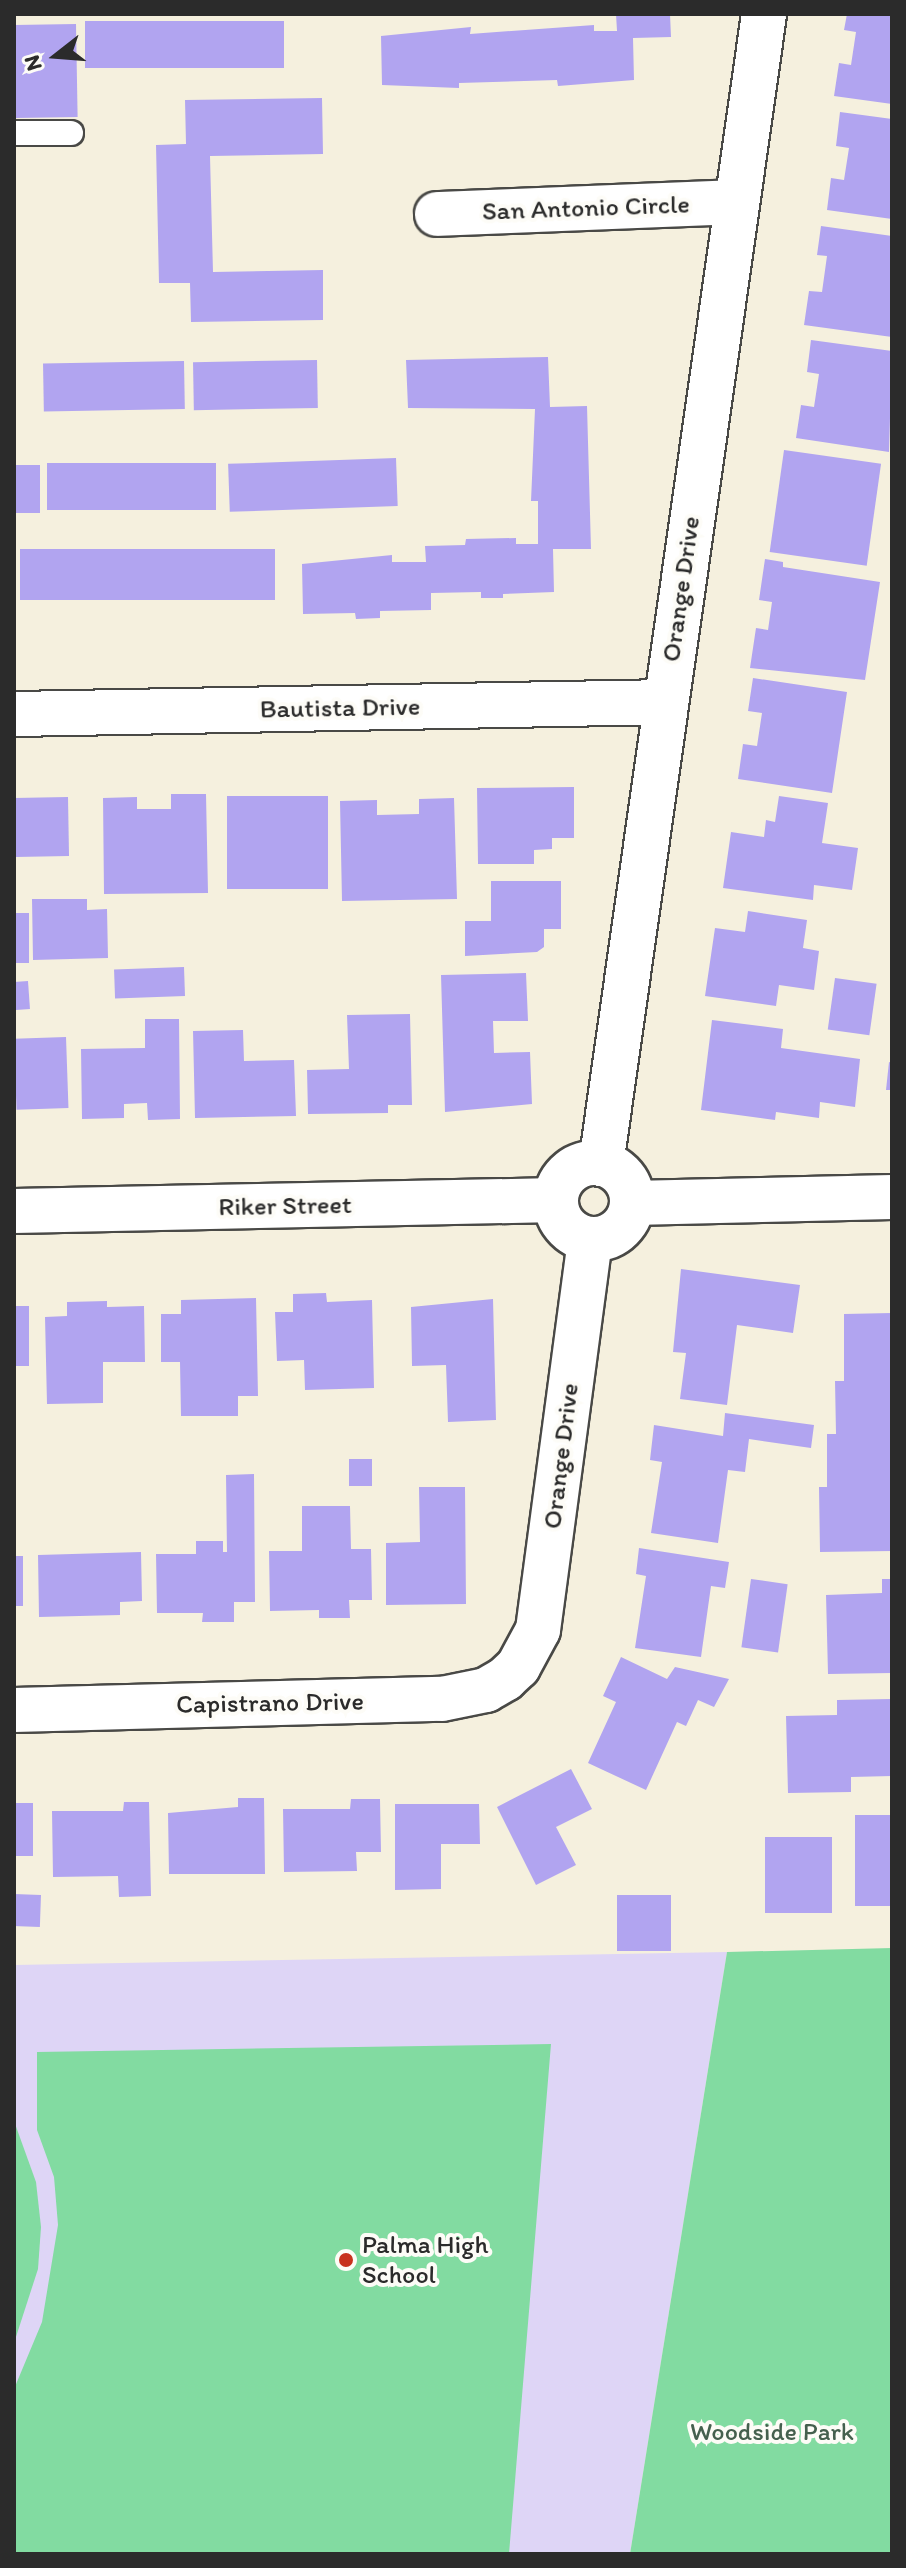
<!DOCTYPE html>
<style>
body{margin:0}
#map{position:relative;width:906px;height:2568px;overflow:hidden;background:#f5f0de;font-family:Itim,sans-serif}
div>[style]{position:absolute}
.built>*{inset:0;background:#ded5f6}
.green>*{inset:0;background:#82dba1}
.building>*{inset:0;background:#b1a4f0;transform-origin:0 0}
.roads{filter:drop-shadow(2px 0 #494946) drop-shadow(-2px 0 #494946) drop-shadow(0 2px #494946) drop-shadow(0 -2px #494946)}
.service>*{height:24px;margin:-12px;padding:0 12px;transform-origin:12px;border-radius:12px;background:#fff}
.minor>*{height:44px;margin:-22px;padding:0 22px;transform-origin:22px;border-radius:22px;background:#fff}
.tertiary>*{height:44px;margin:-22px;padding:0 22px;transform-origin:22px;border-radius:22px;background:#fff}
.tertiary>.ring{margin:-22px;padding:0;box-sizing:content-box;background:none;border:44px solid #fff;border-radius:50%}
.dots>*{width:22px;height:22px;translate:-50% -50%;box-sizing:border-box;border:4px solid #fdfcf7;border-radius:50%}
span{translate:-50% -50%;white-space:nowrap;text-align:center;line-height:1.15;-webkit-text-stroke:8px #fdfcf7;paint-order:stroke}
.street-label{font-size:26px;color:#2b2b2b}
.poi-label{font-size:26px;color:#2b2b2b}
.left{translate:0 -50%;text-align:left}
.park-label{font-size:26px;color:#45604e}
.frame{position:absolute;inset:0;border:16px solid #2b2b2b;pointer-events:none}
.north{position:absolute;left:16px;top:16px;width:80px;height:80px;-webkit-text-stroke:6px #fdfcf7;paint-order:stroke;rotate:253deg;font-size:22px;font-weight:700;line-height:32px;text-align:center;color:#2b2b2b}
.north::after{content:'';display:block;margin:auto;width:28px;height:36px;background:#2b2b2b;clip-path:polygon(50% 0,100% 100%,50% 72%,0 100%)}
</style>
<div id="map">
<div class="built">
<div style="clip-path:polygon(727px 1952px,630px 2554px,14px 2554px,14px 1965px)"></div>
</div>
<div class="green">
<div style="clip-path:polygon(892px 1948px,892px 2554px,630px 2554px,727px 1952px)"></div>
<div style="clip-path:polygon(551px 2044px,509px 2554px,14px 2554px,14px 2389px,42px 2322px,58px 2225px,54px 2177px,37px 2130px,37px 2052px)"></div>
<div style="clip-path:polygon(14px 2121px,36px 2182px,41px 2227px,38px 2269px,14px 2343px)"></div>
</div>
<div class="building">
<div style="clip-path:polygon(616px 14px,670px 14px,671px 37px,633px 38px,634px 80px,558px 86px,557px 80px,459px 83px,459px 88px,382px 85px,381px 36px,471px 27px,470px 34px,594px 25px,594px 31px,617px 31px)"></div>
<div style="clip-path:polygon(847px 14px,892px 14px,892px 104px,834px 96px,839px 63px,851px 65px,856px 32px,844px 30px)"></div>
<div style="left:284px;top:21px;width:47px;height:199px;rotate:90deg"></div>
<div style="left:76px;top:24px;width:93px;height:62px;rotate:89deg"></div>
<div style="clip-path:polygon(322px 98px,323px 154px,210px 156px,213px 272px,323px 270px,323px 320px,191px 322px,190px 283px,159px 283px,156px 145px,186px 144px,185px 100px)"></div>
<div style="clip-path:polygon(840px 112px,892px 119px,892px 219px,827px 210px,831px 178px,844px 180px,849px 148px,836px 146px)"></div>
<div style="clip-path:polygon(821px 226px,892px 236px,892px 337px,804px 325px,809px 291px,822px 292px,827px 256px,817px 255px)"></div>
<div style="clip-path:polygon(811px 340px,892px 351px,889px 452px,796px 438px,801px 405px,814px 407px,819px 374px,807px 372px)"></div>
<div style="clip-path:polygon(548px 357px,550px 407px,587px 406px,591px 549px,553px 549px,554px 592px,503px 594px,503px 598px,481px 598px,481px 592px,431px 593px,431px 610px,380px 611px,380px 618px,356px 619px,355px 613px,303px 614px,302px 564px,392px 555px,392px 562px,426px 562px,425px 546px,465px 545px,466px 539px,516px 538px,516px 544px,538px 544px,538px 501px,531px 501px,535px 409px,408px 408px,406px 360px)"></div>
<div style="left:317px;top:360px;width:48px;height:124px;rotate:89deg"></div>
<div style="left:184px;top:361px;width:48px;height:141px;rotate:89deg"></div>
<div style="left:784px;top:450px;width:98px;height:103px;rotate:8deg"></div>
<div style="left:396px;top:458px;width:48px;height:168px;rotate:88deg"></div>
<div style="left:216px;top:463px;width:47px;height:169px;rotate:90deg"></div>
<div style="left:14px;top:465px;width:26px;height:48px"></div>
<div style="left:275px;top:549px;width:51px;height:255px;rotate:90deg"></div>
<div style="clip-path:polygon(765px 559px,783px 562px,783px 567px,880px 582px,865px 680px,750px 668px,756px 628px,768px 630px,772px 602px,759px 600px)"></div>
<div style="clip-path:polygon(753px 678px,847px 692px,832px 793px,738px 779px,743px 744px,757px 746px,762px 713px,748px 711px)"></div>
<div style="clip-path:polygon(574px 787px,574px 838px,552px 838px,552px 849px,534px 850px,534px 864px,478px 864px,477px 788px)"></div>
<div style="clip-path:polygon(171px 794px,206px 794px,208px 893px,104px 894px,103px 798px,137px 797px,137px 809px,171px 809px)"></div>
<div style="left:227px;top:796px;width:101px;height:93px"></div>
<div style="clip-path:polygon(779px 796px,828px 803px,822px 843px,858px 848px,852px 890px,814px 885px,813px 900px,723px 888px,731px 832px,764px 837px,766px 820px,775px 822px)"></div>
<div style="left:68px;top:797px;width:59px;height:54px;rotate:89deg"></div>
<div style="clip-path:polygon(454px 798px,457px 899px,342px 901px,340px 801px,377px 800px,377px 815px,419px 814px,419px 799px)"></div>
<div style="clip-path:polygon(491px 881px,561px 881px,561px 929px,544px 929px,544px 947px,537px 952px,465px 956px,465px 921px,491px 921px)"></div>
<div style="clip-path:polygon(32px 899px,87px 899px,87px 910px,107px 909px,108px 958px,33px 960px)"></div>
<div style="clip-path:polygon(748px 911px,807px 920px,803px 948px,819px 951px,814px 990px,779px 985px,776px 1006px,705px 996px,715px 928px,745px 932px)"></div>
<div style="left:14px;top:913px;width:15px;height:50px"></div>
<div style="left:184px;top:967px;width:29px;height:70px;rotate:88deg"></div>
<div style="clip-path:polygon(526px 973px,528px 1021px,493px 1021px,494px 1053px,530px 1052px,532px 1104px,445px 1112px,441px 975px)"></div>
<div style="left:835px;top:978px;width:42px;height:52px;rotate:8deg"></div>
<div style="left:28px;top:981px;width:28px;height:14px;rotate:86deg"></div>
<div style="clip-path:polygon(410px 1014px,412px 1105px,388px 1105px,388px 1113px,308px 1114px,307px 1070px,349px 1069px,347px 1015px)"></div>
<div style="clip-path:polygon(145px 1019px,179px 1019px,180px 1119px,148px 1120px,147px 1103px,124px 1104px,124px 1118px,82px 1119px,81px 1049px,145px 1048px)"></div>
<div style="clip-path:polygon(712px 1020px,783px 1029px,781px 1048px,860px 1059px,855px 1107px,820px 1102px,819px 1118px,776px 1112px,775px 1120px,701px 1110px)"></div>
<div style="clip-path:polygon(243px 1030px,244px 1061px,294px 1060px,296px 1116px,195px 1118px,193px 1031px)"></div>
<div style="left:66px;top:1037px;width:71px;height:52px;rotate:88deg"></div>
<div style="clip-path:polygon(889px 1062px,892px 1063px,892px 1090px,886px 1090px)"></div>
<div style="clip-path:polygon(681px 1269px,800px 1285px,793px 1333px,737px 1325px,727px 1405px,680px 1399px,686px 1353px,673px 1352px)"></div>
<div style="clip-path:polygon(326px 1293px,327px 1302px,372px 1300px,374px 1388px,305px 1390px,304px 1360px,277px 1361px,275px 1312px,293px 1312px,293px 1294px)"></div>
<div style="clip-path:polygon(256px 1298px,258px 1396px,238px 1396px,238px 1416px,181px 1416px,180px 1362px,161px 1362px,161px 1314px,181px 1314px,181px 1300px)"></div>
<div style="clip-path:polygon(493px 1299px,496px 1420px,448px 1422px,446px 1365px,412px 1366px,411px 1307px)"></div>
<div style="clip-path:polygon(107px 1301px,107px 1307px,144px 1306px,145px 1362px,103px 1362px,103px 1403px,47px 1404px,45px 1317px,67px 1316px,67px 1302px)"></div>
<div style="left:14px;top:1306px;width:15px;height:60px"></div>
<div style="clip-path:polygon(892px 1313px,892px 1551px,820px 1552px,819px 1487px,827px 1487px,827px 1434px,836px 1434px,835px 1381px,844px 1381px,844px 1314px)"></div>
<div style="clip-path:polygon(725px 1413px,814px 1425px,811px 1448px,749px 1439px,745px 1472px,728px 1470px,718px 1543px,651px 1533px,662px 1462px,650px 1460px,654px 1425px,723px 1436px)"></div>
<div style="left:349px;top:1459px;width:23px;height:27px"></div>
<div style="clip-path:polygon(254px 1474px,255px 1602px,234px 1602px,234px 1622px,202px 1622px,203px 1613px,157px 1613px,156px 1554px,196px 1554px,196px 1541px,223px 1541px,223px 1552px,227px 1552px,226px 1475px)"></div>
<div style="clip-path:polygon(419px 1487px,465px 1487px,466px 1604px,386px 1605px,386px 1543px,420px 1542px)"></div>
<div style="clip-path:polygon(302px 1506px,350px 1506px,351px 1549px,371px 1549px,372px 1600px,349px 1600px,350px 1618px,319px 1618px,319px 1610px,270px 1611px,269px 1551px,302px 1551px)"></div>
<div style="clip-path:polygon(639px 1548px,729px 1562px,725px 1588px,711px 1586px,701px 1657px,635px 1648px,646px 1576px,636px 1574px)"></div>
<div style="clip-path:polygon(141px 1552px,142px 1601px,120px 1602px,120px 1615px,39px 1617px,38px 1555px)"></div>
<div style="left:14px;top:1556px;width:9px;height:50px"></div>
<div style="left:751px;top:1579px;width:37px;height:69px;rotate:8deg"></div>
<div style="clip-path:polygon(882px 1579px,892px 1579px,892px 1673px,828px 1674px,826px 1595px,882px 1593px)"></div>
<div style="clip-path:polygon(621px 1657px,667px 1679px,675px 1667px,729px 1679px,714px 1707px,698px 1700px,686px 1726px,677px 1722px,646px 1790px,588px 1763px,616px 1702px,603px 1696px)"></div>
<div style="clip-path:polygon(892px 1699px,892px 1776px,851px 1777px,851px 1792px,788px 1793px,786px 1716px,837px 1715px,837px 1700px)"></div>
<div style="clip-path:polygon(571px 1769px,592px 1809px,556px 1827px,576px 1865px,536px 1885px,497px 1807px)"></div>
<div style="clip-path:polygon(238px 1798px,264px 1798px,265px 1874px,169px 1874px,168px 1813px,238px 1807px)"></div>
<div style="clip-path:polygon(351px 1799px,380px 1799px,381px 1852px,356px 1852px,357px 1871px,284px 1872px,283px 1809px,350px 1809px)"></div>
<div style="clip-path:polygon(124px 1802px,149px 1802px,151px 1896px,119px 1897px,118px 1876px,53px 1877px,52px 1811px,123px 1811px)"></div>
<div style="left:14px;top:1803px;width:19px;height:53px"></div>
<div style="clip-path:polygon(395px 1804px,479px 1804px,480px 1844px,441px 1844px,441px 1889px,395px 1890px)"></div>
<div style="left:855px;top:1815px;width:37px;height:91px"></div>
<div style="left:765px;top:1837px;width:67px;height:76px"></div>
<div style="left:14px;top:1894px;width:27px;height:32px;rotate:2deg"></div>
<div style="left:617px;top:1895px;width:54px;height:56px"></div>
</div>
<div class="roads">
<div class="service">
<div style="left:14px;top:133px;width:57px"></div>
</div>
<div class="minor">
<div style="left:437px;top:214px;width:298px;rotate:-2.3deg"></div>
<div style="left:14px;top:714px;width:652px;rotate:-1.05deg"></div>
<div style="left:601px;top:1164px;width:1161px;rotate:-81.93deg"></div>
<div style="left:14px;top:1710px;width:428px;rotate:-1.5deg"></div>
<div style="left:442px;top:1699px;width:45px;rotate:-11.6deg"></div>
<div style="left:486px;top:1690px;width:22px;rotate:-30deg"></div>
<div style="left:505px;top:1679px;width:18px;rotate:-43deg"></div>
<div style="left:518px;top:1667px;width:42px;rotate:-61.6deg"></div>
<div style="left:538px;top:1630px;width:393px;rotate:-82.4deg"></div>
</div>
<div class="tertiary">
<div class="ring" style="left:556px;top:1163px;width:32px;height:32px"></div>
<div style="left:632px;top:1203px;width:260px;rotate:-1.3deg"></div>
<div style="left:14px;top:1211px;width:542px;rotate:-1.16deg"></div>
</div>
</div>
<div class="dots">
<div style="left:346px;top:2260px;background:#c8321e"></div>
</div>
<div class="street-label">
<span style="left:586px;top:208px;rotate:-2deg">San Antonio Circle</span>
<span style="left:681px;top:589px;rotate:-82deg">Orange Drive</span>
<span style="left:340px;top:708px;rotate:-1deg">Bautista Drive</span>
<span style="left:285px;top:1206px;rotate:-1deg">Riker Street</span>
<span style="left:561px;top:1456px;rotate:-83deg">Orange Drive</span>
<span style="left:270px;top:1703px;rotate:-1deg">Capistrano Drive</span>
</div>
<div class="poi-label">
<span class="left" style="left:362px;top:2260px">Palma High<br>School</span>
</div>
<div class="park-label">
<span style="left:772px;top:2432px">Woodside Park</span>
</div>
<div class="frame"></div>
<div class="north">N</div>
</div>
